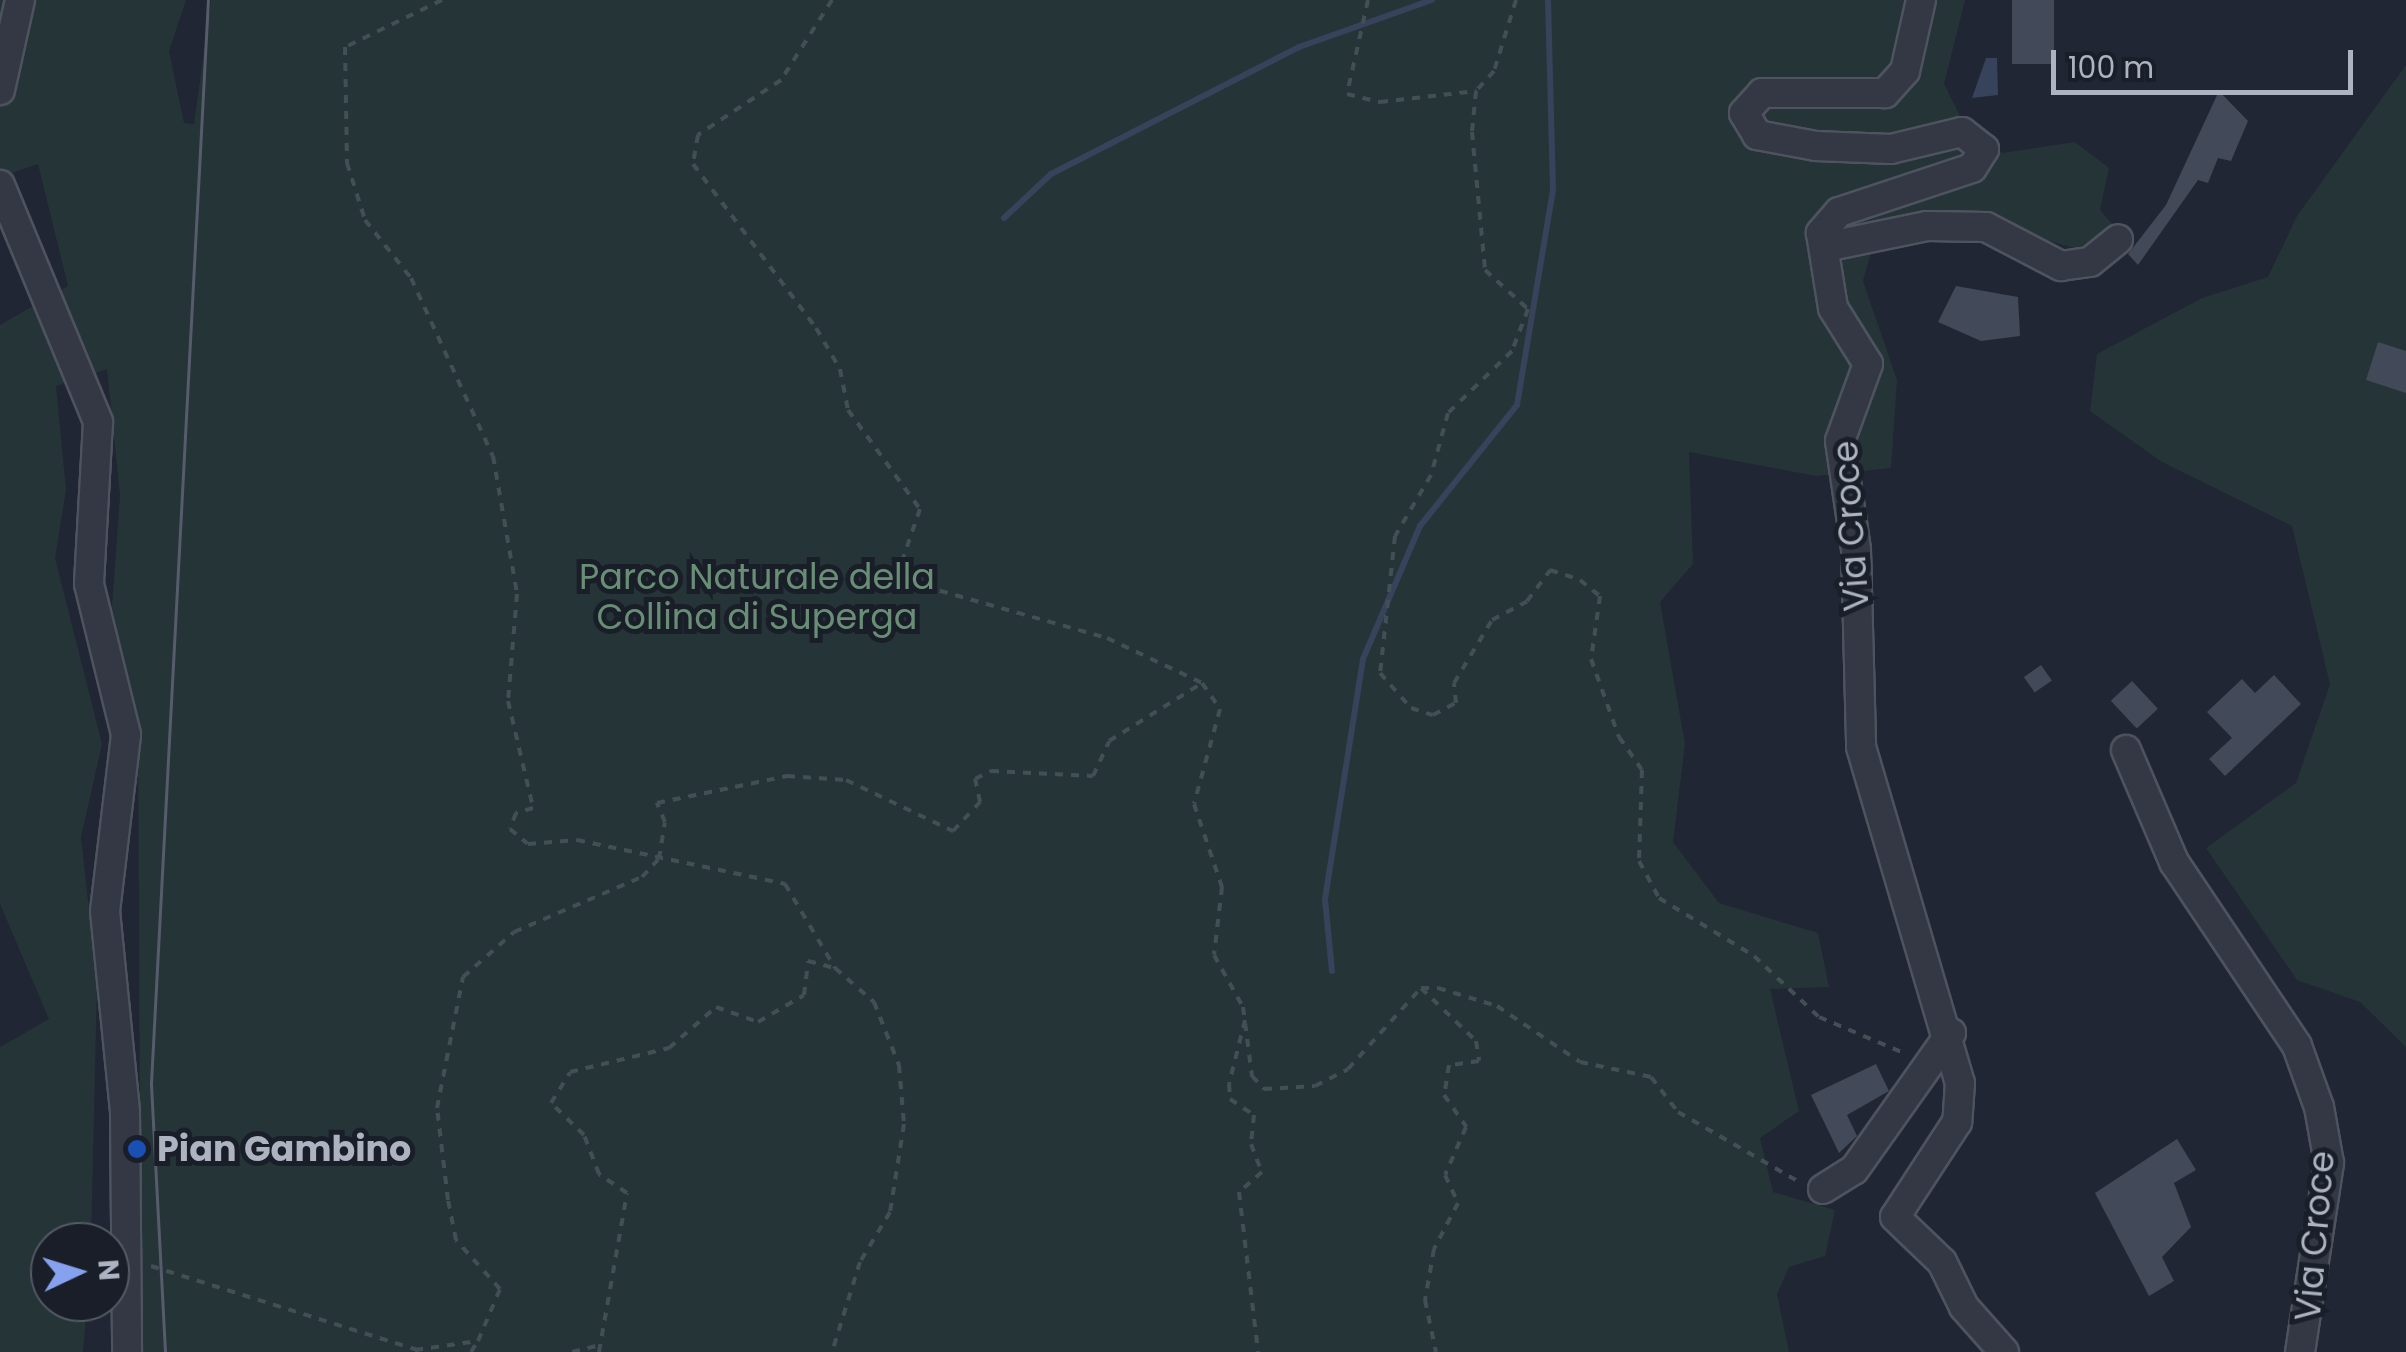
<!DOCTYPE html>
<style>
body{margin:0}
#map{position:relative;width:2406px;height:1352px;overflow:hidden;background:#202633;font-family:Poppins,sans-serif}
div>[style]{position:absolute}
.green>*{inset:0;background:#253437}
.water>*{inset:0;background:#37425b}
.stream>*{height:6px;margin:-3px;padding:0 3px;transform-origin:3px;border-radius:3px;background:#37425b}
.building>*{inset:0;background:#424958;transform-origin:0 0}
.path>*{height:4px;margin-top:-2px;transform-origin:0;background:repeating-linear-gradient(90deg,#424f54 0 8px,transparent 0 16px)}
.roads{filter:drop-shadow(2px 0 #4e535f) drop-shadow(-2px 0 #4e535f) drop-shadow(0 2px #4e535f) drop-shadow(0 -2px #4e535f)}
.minor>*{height:28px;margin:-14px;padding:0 14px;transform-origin:14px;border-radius:14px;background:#333844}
.tram>*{height:2.5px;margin:-1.25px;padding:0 1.25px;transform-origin:1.25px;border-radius:1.25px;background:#565c6b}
.dots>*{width:28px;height:28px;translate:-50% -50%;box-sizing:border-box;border:5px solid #191e28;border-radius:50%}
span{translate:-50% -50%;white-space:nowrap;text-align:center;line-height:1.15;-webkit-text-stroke:10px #191e28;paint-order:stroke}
.street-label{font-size:35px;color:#adb3c1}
.park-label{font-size:35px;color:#688f75}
.poi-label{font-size:35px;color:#adb3c1;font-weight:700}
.left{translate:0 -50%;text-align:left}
.north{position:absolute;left:30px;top:1222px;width:100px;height:100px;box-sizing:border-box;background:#191e28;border:2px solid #545a65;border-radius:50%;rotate:86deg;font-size:28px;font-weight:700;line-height:40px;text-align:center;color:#adb3c1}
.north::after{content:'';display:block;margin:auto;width:35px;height:45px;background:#86a2ee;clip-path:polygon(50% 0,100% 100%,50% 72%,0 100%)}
.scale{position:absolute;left:2051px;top:50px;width:302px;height:45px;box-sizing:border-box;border:5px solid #adb3c1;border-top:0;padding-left:12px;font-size:30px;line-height:35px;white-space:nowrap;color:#adb3c1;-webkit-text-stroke:8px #191e28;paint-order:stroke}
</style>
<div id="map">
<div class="green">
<div style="clip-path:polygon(0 0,186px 0,169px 51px,184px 123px,194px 124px,211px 0,1965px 0,1944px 84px,1960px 116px,2002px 153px,2075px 142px,2109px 168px,2100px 210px,2113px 225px,2077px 249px,1952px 212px,1879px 223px,1863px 281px,1897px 380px,1891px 468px,1816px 476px,1689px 452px,1693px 564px,1660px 602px,1685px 744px,1673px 842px,1719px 903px,1818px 933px,1829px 987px,1770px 989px,1799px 1111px,1760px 1138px,1773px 1192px,1835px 1210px,1825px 1256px,1789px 1267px,1777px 1294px,1789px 1352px,141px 1352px,138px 730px,112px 608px,120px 495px,107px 369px,56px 386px,66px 490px,55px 558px,102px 744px,81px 837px,97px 982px,91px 1242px,50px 1242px,50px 1302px,87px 1302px,83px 1352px,0 1352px,0 1047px,49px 1019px,0 904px,0 325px,68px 286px,38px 164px,0 177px)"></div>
<div style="clip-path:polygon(2406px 65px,2406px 1047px,2360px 1002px,2297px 980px,2206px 848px,2296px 783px,2330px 684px,2292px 526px,2162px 462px,2090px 411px,2097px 354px,2202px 298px,2268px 277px,2297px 216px)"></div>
</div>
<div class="water">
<div style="clip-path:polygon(1986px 58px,1997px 58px,1998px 95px,1972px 98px)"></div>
</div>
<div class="stream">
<div style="left:1004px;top:218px;width:64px;rotate:-43.1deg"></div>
<div style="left:1051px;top:174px;width:279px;rotate:-27.1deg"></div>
<div style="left:1299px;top:47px;width:141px;rotate:-19.5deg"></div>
<div style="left:1332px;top:971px;width:72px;rotate:-95.6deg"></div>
<div style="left:1325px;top:899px;width:243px;rotate:-81deg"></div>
<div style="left:1363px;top:659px;width:145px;rotate:-66.8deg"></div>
<div style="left:1420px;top:526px;width:155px;rotate:-51.3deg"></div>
<div style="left:1517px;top:405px;width:218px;rotate:-80.5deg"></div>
<div style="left:1553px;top:190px;width:190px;rotate:-91.5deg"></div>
</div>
<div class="building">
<div style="left:2012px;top:0;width:42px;height:64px"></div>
<div style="clip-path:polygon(2219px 91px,2248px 121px,2231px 161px,2218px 158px,2208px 183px,2198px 180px,2138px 265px,2128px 254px,2166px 205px)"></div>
<div style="clip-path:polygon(1956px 286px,2018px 297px,2020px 336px,1981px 341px,1938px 322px)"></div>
<div style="clip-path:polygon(2378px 342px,2406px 351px,2406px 393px,2366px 380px)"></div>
<div style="left:2041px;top:665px;width:19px;height:21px;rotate:55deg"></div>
<div style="clip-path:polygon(2274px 675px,2301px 704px,2225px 776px,2209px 759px,2232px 738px,2207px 712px,2242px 679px,2255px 693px)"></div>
<div style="left:2132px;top:681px;width:38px;height:29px;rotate:47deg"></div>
<div style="clip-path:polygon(1876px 1064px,1889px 1091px,1847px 1115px,1857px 1136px,1839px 1153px,1811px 1095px)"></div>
<div style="clip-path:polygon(2177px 1139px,2196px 1170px,2174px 1183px,2191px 1227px,2162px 1257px,2174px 1281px,2149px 1296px,2095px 1193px)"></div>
</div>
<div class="path">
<div style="left:442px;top:0;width:108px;rotate:154.1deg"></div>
<div style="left:345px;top:47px;width:116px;rotate:89deg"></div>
<div style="left:347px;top:163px;width:60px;rotate:72.5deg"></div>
<div style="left:365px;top:220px;width:74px;rotate:51.6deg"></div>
<div style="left:411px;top:278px;width:196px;rotate:65.3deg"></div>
<div style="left:493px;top:456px;width:140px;rotate:80.1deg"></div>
<div style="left:517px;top:594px;width:107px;rotate:94.8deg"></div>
<div style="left:508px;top:701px;width:110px;rotate:76.8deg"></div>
<div style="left:533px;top:808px;width:18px;rotate:164deg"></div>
<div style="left:516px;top:813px;width:17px;rotate:111deg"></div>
<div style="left:510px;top:829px;width:23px;rotate:40deg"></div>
<div style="left:528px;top:844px;width:49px;rotate:-4.7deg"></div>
<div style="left:577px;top:840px;width:213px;rotate:11.9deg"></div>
<div style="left:785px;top:884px;width:98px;rotate:59.2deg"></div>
<div style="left:835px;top:968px;width:52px;rotate:41.1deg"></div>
<div style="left:874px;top:1002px;width:68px;rotate:68.4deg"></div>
<div style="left:899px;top:1065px;width:59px;rotate:85.2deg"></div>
<div style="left:904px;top:1124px;width:89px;rotate:99deg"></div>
<div style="left:890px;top:1212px;width:58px;rotate:121deg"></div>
<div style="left:860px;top:1262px;width:94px;rotate:107.3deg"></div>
<div style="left:832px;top:0;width:95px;rotate:122.5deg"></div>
<div style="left:781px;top:80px;width:100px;rotate:146.5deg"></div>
<div style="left:698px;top:135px;width:29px;rotate:100deg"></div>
<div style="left:693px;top:164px;width:205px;rotate:53.1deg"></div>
<div style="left:816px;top:328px;width:48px;rotate:59.7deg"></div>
<div style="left:840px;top:369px;width:42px;rotate:79deg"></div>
<div style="left:848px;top:410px;width:122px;rotate:54deg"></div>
<div style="left:920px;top:509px;width:52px;rotate:109.1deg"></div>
<div style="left:903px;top:558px;width:25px;rotate:76deg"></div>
<div style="left:909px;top:582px;width:206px;rotate:15.8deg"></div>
<div style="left:1107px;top:638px;width:105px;rotate:25.3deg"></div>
<div style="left:1202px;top:683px;width:32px;rotate:55deg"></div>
<div style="left:1220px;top:709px;width:98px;rotate:105.3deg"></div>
<div style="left:1194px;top:804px;width:88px;rotate:71.4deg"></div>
<div style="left:1222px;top:887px;width:68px;rotate:96.7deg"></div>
<div style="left:1214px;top:955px;width:60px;rotate:60.9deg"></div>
<div style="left:1243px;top:1007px;width:70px;rotate:82.6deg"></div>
<div style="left:1252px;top:1076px;width:18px;rotate:47deg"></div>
<div style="left:1264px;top:1089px;width:51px;rotate:-3.4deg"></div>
<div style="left:1315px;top:1086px;width:37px;rotate:-27deg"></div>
<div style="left:1348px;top:1069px;width:109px;rotate:-48deg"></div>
<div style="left:1421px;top:988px;width:17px"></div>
<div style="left:1438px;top:988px;width:62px;rotate:17deg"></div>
<div style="left:1497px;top:1006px;width:100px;rotate:34deg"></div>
<div style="left:1580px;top:1062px;width:73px;rotate:11.9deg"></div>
<div style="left:1651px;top:1077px;width:44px;rotate:52.4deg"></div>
<div style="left:1678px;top:1112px;width:140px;rotate:30deg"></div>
<div style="left:1368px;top:0;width:96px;rotate:102.6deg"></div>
<div style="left:1347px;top:94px;width:34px;rotate:14deg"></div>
<div style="left:1380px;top:102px;width:97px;rotate:-6.5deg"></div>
<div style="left:1516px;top:0;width:74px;rotate:107.2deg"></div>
<div style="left:1494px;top:71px;width:27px;rotate:132deg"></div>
<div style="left:1476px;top:91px;width:41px;rotate:95.6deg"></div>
<div style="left:1472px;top:132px;width:139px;rotate:84.6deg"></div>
<div style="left:1485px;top:270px;width:58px;rotate:42.2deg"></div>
<div style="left:1528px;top:309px;width:45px;rotate:110.9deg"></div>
<div style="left:1512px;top:351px;width:89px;rotate:135.9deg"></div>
<div style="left:1448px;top:413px;width:64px;rotate:105.3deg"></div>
<div style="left:1431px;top:475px;width:71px;rotate:120.5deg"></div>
<div style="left:1395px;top:536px;width:138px;rotate:96.2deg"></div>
<div style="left:1380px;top:673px;width:47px;rotate:48.5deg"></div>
<div style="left:1411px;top:708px;width:23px;rotate:18deg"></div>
<div style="left:1433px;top:715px;width:26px;rotate:-28deg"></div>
<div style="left:1456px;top:703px;width:20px;rotate:-96deg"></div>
<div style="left:1454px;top:683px;width:74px;rotate:-58.9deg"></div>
<div style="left:1492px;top:620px;width:40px;rotate:-28deg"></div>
<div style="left:1527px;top:601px;width:39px;rotate:-53deg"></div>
<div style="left:1550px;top:570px;width:32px;rotate:18deg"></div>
<div style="left:1580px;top:580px;width:26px;rotate:39deg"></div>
<div style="left:1600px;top:596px;width:64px;rotate:98.1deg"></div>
<div style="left:1591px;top:659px;width:83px;rotate:70.3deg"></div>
<div style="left:1619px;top:737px;width:40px;rotate:55.1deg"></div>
<div style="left:1642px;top:770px;width:91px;rotate:91.9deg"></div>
<div style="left:1639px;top:861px;width:42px;rotate:61.6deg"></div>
<div style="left:1659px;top:898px;width:111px;rotate:31.4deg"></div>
<div style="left:1754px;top:956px;width:89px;rotate:43.2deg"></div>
<div style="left:1819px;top:1017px;width:95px;rotate:23deg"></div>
<div style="left:1421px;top:988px;width:76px;rotate:43.9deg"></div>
<div style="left:1476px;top:1041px;width:20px;rotate:81deg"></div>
<div style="left:1479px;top:1061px;width:30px;rotate:172deg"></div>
<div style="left:1449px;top:1065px;width:30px;rotate:99deg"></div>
<div style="left:1444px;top:1095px;width:39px;rotate:55deg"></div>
<div style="left:1466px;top:1127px;width:52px;rotate:113.6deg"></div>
<div style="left:1445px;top:1175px;width:31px;rotate:65deg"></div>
<div style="left:1458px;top:1203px;width:52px;rotate:117.6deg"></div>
<div style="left:1434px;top:1249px;width:52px;rotate:100deg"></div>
<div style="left:1425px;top:1300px;width:53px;rotate:78.1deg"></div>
<div style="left:1245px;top:1020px;width:66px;rotate:104deg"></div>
<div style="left:1229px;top:1084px;width:15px;rotate:86deg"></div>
<div style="left:1230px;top:1099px;width:29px;rotate:34deg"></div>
<div style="left:1254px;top:1115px;width:29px;rotate:96deg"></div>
<div style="left:1251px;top:1144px;width:30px;rotate:69deg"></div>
<div style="left:1262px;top:1172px;width:30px;rotate:139deg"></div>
<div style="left:1239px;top:1192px;width:161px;rotate:83.2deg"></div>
<div style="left:151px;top:1266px;width:286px;rotate:17.5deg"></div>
<div style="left:415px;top:1350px;width:64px;rotate:-8.1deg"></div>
<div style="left:478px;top:1341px;width:56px;rotate:-67.1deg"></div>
<div style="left:500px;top:1289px;width:66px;rotate:-131.9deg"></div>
<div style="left:456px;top:1240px;width:41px;rotate:-101.3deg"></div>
<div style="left:448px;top:1200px;width:93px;rotate:-96.8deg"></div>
<div style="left:437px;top:1108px;width:134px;rotate:-78.8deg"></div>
<div style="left:463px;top:977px;width:68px;rotate:-41.4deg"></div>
<div style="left:514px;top:932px;width:139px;rotate:-23.3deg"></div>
<div style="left:642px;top:877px;width:25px;rotate:-47deg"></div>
<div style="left:659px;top:859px;width:37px;rotate:-81deg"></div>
<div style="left:665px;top:822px;width:21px;rotate:-113deg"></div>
<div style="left:657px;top:803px;width:133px;rotate:-11.7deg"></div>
<div style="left:787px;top:776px;width:59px;rotate:3.9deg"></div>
<div style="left:846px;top:780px;width:119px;rotate:25.5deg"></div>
<div style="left:953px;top:831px;width:40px;rotate:-47deg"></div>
<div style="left:980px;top:802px;width:24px;rotate:-102deg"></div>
<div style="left:975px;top:779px;width:18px;rotate:-27deg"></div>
<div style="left:991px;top:771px;width:102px;rotate:2.8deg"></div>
<div style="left:1093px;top:776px;width:38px;rotate:-65deg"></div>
<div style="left:1109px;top:741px;width:110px;rotate:-31.9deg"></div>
<div style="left:471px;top:1352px;width:13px;rotate:-58deg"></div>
<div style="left:572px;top:1352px;width:25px;rotate:-14deg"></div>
<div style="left:599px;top:1352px;width:161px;rotate:-80deg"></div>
<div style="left:627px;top:1193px;width:34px;rotate:-146deg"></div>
<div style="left:599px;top:1174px;width:42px;rotate:-111deg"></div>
<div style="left:584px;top:1135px;width:46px;rotate:-135.9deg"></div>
<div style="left:551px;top:1103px;width:36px;rotate:-58deg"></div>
<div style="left:570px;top:1072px;width:102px;rotate:-13.6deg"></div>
<div style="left:669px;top:1048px;width:62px;rotate:-41.1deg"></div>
<div style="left:716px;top:1007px;width:45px;rotate:19.7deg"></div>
<div style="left:758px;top:1022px;width:53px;rotate:-30.4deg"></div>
<div style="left:804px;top:995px;width:34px;rotate:-83deg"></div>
<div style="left:808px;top:961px;width:28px;rotate:15deg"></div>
</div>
<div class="roads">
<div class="minor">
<div style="left:1921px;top:0;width:73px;rotate:102.7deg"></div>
<div style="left:1905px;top:71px;width:30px;rotate:132deg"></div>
<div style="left:1885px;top:93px;width:123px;rotate:180deg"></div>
<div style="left:1762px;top:93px;width:27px;rotate:132deg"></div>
<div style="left:1744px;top:113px;width:26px;rotate:59deg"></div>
<div style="left:1757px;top:135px;width:60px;rotate:10.6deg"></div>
<div style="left:1816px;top:146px;width:75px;rotate:2.3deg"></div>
<div style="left:1891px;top:149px;width:73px;rotate:-13.5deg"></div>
<div style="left:1962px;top:132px;width:28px;rotate:38deg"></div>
<div style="left:1984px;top:149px;width:22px;rotate:122deg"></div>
<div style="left:1972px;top:168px;width:140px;rotate:161.7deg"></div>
<div style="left:1839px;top:212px;width:28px;rotate:131deg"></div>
<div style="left:1821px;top:233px;width:76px;rotate:80.9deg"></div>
<div style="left:1833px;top:308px;width:66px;rotate:58deg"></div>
<div style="left:1868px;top:364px;width:82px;rotate:110deg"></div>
<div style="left:1840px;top:441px;width:110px;rotate:81.6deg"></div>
<div style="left:1856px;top:550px;width:197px;rotate:88.5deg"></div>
<div style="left:1861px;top:747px;width:350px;rotate:73.6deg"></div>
<div style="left:1960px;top:1083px;width:39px;rotate:94deg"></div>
<div style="left:1957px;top:1122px;width:113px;rotate:123.1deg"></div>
<div style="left:1895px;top:1217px;width:65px;rotate:43.8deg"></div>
<div style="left:1942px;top:1262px;width:50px;rotate:63.9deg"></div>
<div style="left:1964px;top:1307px;width:60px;rotate:48.4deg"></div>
<div style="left:0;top:90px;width:92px;rotate:-77.5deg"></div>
<div style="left:0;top:185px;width:256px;rotate:67.5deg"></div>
<div style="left:98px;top:422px;width:162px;rotate:93.2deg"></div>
<div style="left:89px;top:584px;width:155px;rotate:76.2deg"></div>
<div style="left:126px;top:735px;width:177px;rotate:96.8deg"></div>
<div style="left:105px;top:911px;width:202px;rotate:84.3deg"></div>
<div style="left:125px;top:1112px;width:240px;rotate:89.5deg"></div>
<div style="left:1825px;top:247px;width:104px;rotate:-11.6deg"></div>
<div style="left:1927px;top:226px;width:59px;rotate:1deg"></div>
<div style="left:1986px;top:227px;width:85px;rotate:27.5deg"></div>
<div style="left:2061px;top:266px;width:29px;rotate:-8deg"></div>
<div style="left:2090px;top:262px;width:36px;rotate:-39deg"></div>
<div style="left:2126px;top:750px;width:122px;rotate:66.8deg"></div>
<div style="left:2174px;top:862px;width:221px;rotate:56.2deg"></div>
<div style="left:2297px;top:1046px;width:65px;rotate:70.2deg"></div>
<div style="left:2319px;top:1107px;width:57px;rotate:79.9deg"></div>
<div style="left:2329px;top:1163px;width:191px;rotate:98.7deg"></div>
<div style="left:1823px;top:1189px;width:36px;rotate:-32deg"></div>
<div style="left:1854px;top:1170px;width:168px;rotate:-54.7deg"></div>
</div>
</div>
<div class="tram">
<div style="left:165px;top:1352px;width:269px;rotate:-93deg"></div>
<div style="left:151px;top:1083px;width:1084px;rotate:-86.99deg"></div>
</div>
<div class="dots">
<div style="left:137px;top:1149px;background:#1a4fb4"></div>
</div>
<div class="street-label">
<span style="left:1851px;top:526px;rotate:-94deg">Via Croce</span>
<span style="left:2315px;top:1236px;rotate:-85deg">Via Croce</span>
</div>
<div class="park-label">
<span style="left:757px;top:597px">Parco Naturale della<br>Collina di Superga</span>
</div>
<div class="poi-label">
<span class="left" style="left:157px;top:1149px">Pian Gambino</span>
</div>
<div class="north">N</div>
<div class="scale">100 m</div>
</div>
